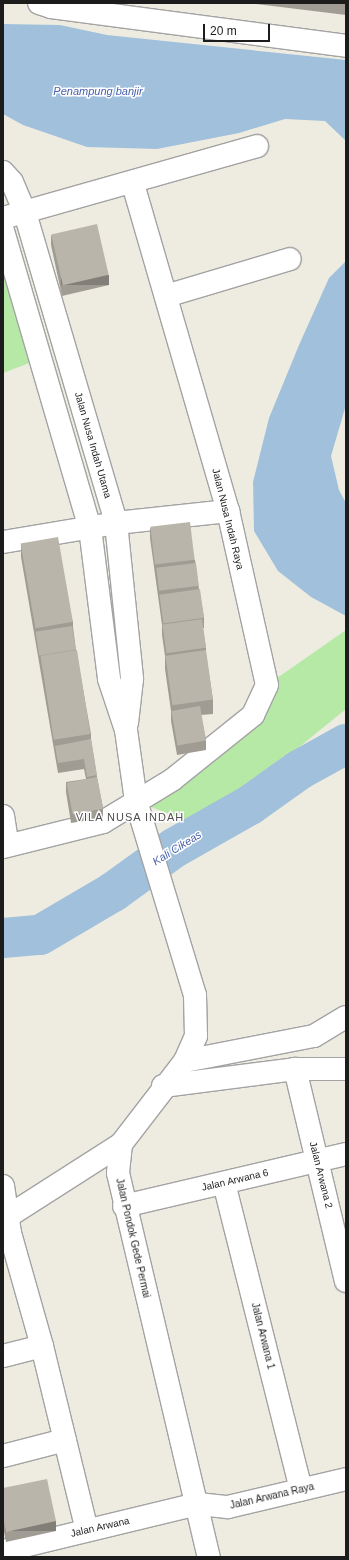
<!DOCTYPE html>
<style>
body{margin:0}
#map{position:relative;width:349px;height:1560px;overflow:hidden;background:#eeece1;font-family:Arial,sans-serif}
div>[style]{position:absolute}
.grass>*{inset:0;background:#b7e9a6}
.water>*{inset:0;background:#a1c0dc}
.river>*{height:40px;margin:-20px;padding:0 20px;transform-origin:20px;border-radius:20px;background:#a1c0dc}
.roads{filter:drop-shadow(1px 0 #a3a3a3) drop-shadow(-1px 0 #a3a3a3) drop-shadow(0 1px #a3a3a3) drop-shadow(0 -1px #a3a3a3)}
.minor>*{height:22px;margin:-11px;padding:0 11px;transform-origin:11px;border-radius:11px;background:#fff}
.wall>*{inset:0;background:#a09c93}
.shaded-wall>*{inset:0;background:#827f78;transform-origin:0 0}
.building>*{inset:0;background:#bab5ab;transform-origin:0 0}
span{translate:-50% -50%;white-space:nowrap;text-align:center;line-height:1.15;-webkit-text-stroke:3px #fff;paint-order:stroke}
.street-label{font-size:10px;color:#1c1c1c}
.water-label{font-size:11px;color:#4962ab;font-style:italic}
.neighbourhood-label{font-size:11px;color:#4f4f4f;letter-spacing:1px}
.frame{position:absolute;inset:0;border:4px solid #1c1c1c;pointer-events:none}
.scale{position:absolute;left:203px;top:24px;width:67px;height:18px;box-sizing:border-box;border:2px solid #1c1c1c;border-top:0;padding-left:5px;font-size:12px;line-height:14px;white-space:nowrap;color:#1c1c1c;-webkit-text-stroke:3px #fff;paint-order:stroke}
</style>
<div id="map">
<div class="grass">
<div style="clip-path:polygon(3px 231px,40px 359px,3px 373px)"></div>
<div style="clip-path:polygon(346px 630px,346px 709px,250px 787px,192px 823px,136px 801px,235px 731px,267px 685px)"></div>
</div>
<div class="water">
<div style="clip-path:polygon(3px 24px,60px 25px,107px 35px,346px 60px,346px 141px,325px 121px,285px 119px,239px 133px,157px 149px,87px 147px,23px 125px,3px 114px)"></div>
<div style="clip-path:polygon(346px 261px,346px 405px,331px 456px,339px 490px,346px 503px,346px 616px,311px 597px,278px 571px,254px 531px,253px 482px,269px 418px,299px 345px,329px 278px)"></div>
</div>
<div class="river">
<div style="left:3px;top:938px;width:37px;rotate:-5deg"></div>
<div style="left:40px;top:935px;width:85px;rotate:-30.5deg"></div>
<div style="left:113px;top:892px;width:75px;rotate:-35.8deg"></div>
<div style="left:174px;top:848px;width:87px;rotate:-29.5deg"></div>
<div style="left:250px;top:805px;width:60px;rotate:-35.5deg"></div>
<div style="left:299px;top:770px;width:54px;rotate:-29deg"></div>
</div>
<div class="roads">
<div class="minor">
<div style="left:39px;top:3px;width:13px;rotate:18deg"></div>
<div style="left:51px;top:7px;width:298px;rotate:7.5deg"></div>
<div style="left:3px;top:172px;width:13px;rotate:48deg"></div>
<div style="left:12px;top:182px;width:34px;rotate:67deg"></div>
<div style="left:25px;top:213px;width:323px;rotate:73.6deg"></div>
<div style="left:116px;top:523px;width:157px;rotate:84.1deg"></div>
<div style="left:132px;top:679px;width:44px;rotate:96.5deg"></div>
<div style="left:3px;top:218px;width:264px;rotate:-15.8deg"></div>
<div style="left:3px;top:231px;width:309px;rotate:73.7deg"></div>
<div style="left:90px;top:528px;width:152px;rotate:82.8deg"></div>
<div style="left:109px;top:679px;width:54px;rotate:71.6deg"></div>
<div style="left:126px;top:730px;width:72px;rotate:82deg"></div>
<div style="left:136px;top:801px;width:203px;rotate:73.1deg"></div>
<div style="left:195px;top:995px;width:41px;rotate:88.6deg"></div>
<div style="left:196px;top:1036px;width:27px;rotate:114deg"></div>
<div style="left:185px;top:1061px;width:105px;rotate:127.6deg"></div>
<div style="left:121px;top:1144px;width:29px;rotate:96deg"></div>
<div style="left:118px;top:1173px;width:395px;rotate:76.7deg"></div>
<div style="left:166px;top:296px;width:129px;rotate:-16.6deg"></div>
<div style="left:3px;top:542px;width:115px;rotate:-9.5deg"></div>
<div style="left:116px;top:523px;width:113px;rotate:-6.1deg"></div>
<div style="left:3px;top:816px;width:30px;rotate:81deg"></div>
<div style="left:3px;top:847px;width:103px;rotate:-14deg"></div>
<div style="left:103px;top:822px;width:81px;rotate:-31.3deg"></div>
<div style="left:172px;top:780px;width:104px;rotate:-38.7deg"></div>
<div style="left:253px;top:715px;width:33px;rotate:-65deg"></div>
<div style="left:267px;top:685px;width:178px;rotate:-102.6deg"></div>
<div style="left:228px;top:511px;width:341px;rotate:-106.2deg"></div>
<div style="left:185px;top:1061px;width:131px;rotate:-11deg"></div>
<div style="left:314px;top:1036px;width:37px;rotate:-31deg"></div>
<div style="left:295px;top:1069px;width:218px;rotate:76.5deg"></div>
<div style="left:163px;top:1086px;width:133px;rotate:-7.3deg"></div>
<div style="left:295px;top:1069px;width:51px"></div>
<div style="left:224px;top:1183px;width:316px;rotate:75.9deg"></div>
<div style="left:3px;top:1186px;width:48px;rotate:81.5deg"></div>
<div style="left:10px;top:1233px;width:117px;rotate:74.2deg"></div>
<div style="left:42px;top:1346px;width:189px;rotate:76.3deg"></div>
<div style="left:124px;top:1206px;width:228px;rotate:-13.2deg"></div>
<div style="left:7px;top:1217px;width:135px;rotate:-32.6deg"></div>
<div style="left:3px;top:1356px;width:40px;rotate:-14.4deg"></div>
<div style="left:3px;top:1456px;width:64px;rotate:-14.5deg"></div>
<div style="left:3px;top:1551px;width:201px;rotate:-13.6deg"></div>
<div style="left:198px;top:1504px;width:30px;rotate:6deg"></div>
<div style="left:228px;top:1507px;width:121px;rotate:-13.3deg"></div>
</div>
</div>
<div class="wall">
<div style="clip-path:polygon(248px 3px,346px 3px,346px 15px)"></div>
<div style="clip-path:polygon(51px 235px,109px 285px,62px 296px,51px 245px)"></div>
<div style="clip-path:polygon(150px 528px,195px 560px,199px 589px,204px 618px,204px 628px,203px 628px,206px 648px,206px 654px,213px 700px,213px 714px,201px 715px,206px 740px,206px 750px,177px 755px,171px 721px,171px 711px,165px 669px,165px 656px,162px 635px,162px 625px,150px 538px)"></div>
<div style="clip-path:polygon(21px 544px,73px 622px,73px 627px,76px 650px,91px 734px,91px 739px,97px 777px,103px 808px,103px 818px,71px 823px,66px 792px,66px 782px,86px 779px,84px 769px,58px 773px,21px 557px)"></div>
<div style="clip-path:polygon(3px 1488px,56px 1531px,6px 1542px,3px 1527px)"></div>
</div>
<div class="shaded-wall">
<div style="left:109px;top:275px;width:10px;height:48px;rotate:90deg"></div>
<div style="left:56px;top:1521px;width:10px;height:51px;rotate:90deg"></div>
</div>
<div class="building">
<div style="left:97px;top:224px;width:52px;height:47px;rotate:77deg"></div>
<div style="left:190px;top:522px;width:38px;height:40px;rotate:83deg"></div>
<div style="left:58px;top:537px;width:86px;height:38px;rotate:80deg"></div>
<div style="left:196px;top:563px;width:23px;height:40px;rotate:83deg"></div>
<div style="left:200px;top:589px;width:29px;height:41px;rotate:82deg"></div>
<div style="left:202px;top:619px;width:29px;height:40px;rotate:82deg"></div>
<div style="left:72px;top:626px;width:24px;height:37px;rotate:81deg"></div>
<div style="left:77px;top:650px;width:85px;height:37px;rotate:81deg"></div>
<div style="left:206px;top:650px;width:50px;height:41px;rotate:82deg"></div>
<div style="left:200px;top:706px;width:35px;height:29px;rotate:80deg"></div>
<div style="clip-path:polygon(91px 739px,97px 775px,87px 777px,84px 759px,58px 763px,55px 746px)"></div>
<div style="left:97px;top:777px;width:32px;height:31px;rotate:79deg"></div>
<div style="clip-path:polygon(47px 1479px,56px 1521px,6px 1532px,3px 1517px,3px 1488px)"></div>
</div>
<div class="street-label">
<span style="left:93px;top:445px;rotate:74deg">Jalan Nusa Indah Utama</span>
<span style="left:228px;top:519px;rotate:76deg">Jalan Nusa Indah Raya</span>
<span style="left:321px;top:1175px;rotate:76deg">Jalan Arwana 2</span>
<span style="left:235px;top:1180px;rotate:-13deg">Jalan Arwana 6</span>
<span style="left:133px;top:1238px;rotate:77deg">Jalan Pondok Gede Permai</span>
<span style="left:263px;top:1336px;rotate:76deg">Jalan Arwana 1</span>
<span style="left:272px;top:1496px;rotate:-13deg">Jalan Arwana Raya</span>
<span style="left:100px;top:1527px;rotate:-13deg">Jalan Arwana</span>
</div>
<div class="water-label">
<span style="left:98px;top:91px">Penampung banjir</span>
<span style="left:177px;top:848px;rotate:-32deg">Kali Cikeas</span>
</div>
<div class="neighbourhood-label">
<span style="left:130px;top:817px">VILA NUSA INDAH</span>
</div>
<div class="frame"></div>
<div class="scale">20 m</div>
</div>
